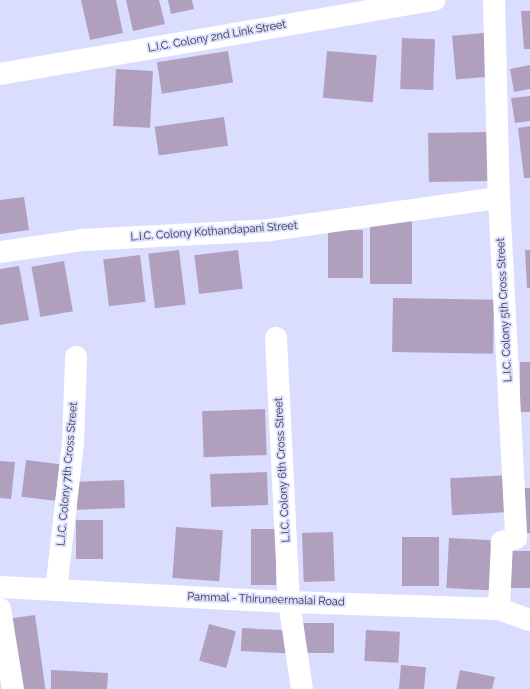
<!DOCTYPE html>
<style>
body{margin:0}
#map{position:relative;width:530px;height:689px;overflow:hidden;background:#daddfe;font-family:Raleway,sans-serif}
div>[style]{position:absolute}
.building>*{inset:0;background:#b1a0bd;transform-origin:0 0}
.minor>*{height:22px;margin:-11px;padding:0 11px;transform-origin:11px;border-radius:11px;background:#fff}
span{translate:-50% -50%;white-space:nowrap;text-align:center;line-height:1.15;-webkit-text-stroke:3.5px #daddfe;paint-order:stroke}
.street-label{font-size:11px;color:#333441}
</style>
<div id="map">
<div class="building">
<div style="clip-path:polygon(81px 0,116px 0,123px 33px,90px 40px)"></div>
<div style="clip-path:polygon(126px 0,159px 0,165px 24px,133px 31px)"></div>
<div style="clip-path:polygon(168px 0,192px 0,194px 9px,171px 14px)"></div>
<div style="clip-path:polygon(521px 11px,530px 11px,530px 49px,524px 49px)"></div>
<div style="left:484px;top:33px;width:44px;height:32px;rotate:85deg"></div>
<div style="left:402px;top:38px;width:33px;height:51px;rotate:2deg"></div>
<div style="left:228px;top:51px;width:32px;height:72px;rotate:81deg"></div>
<div style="left:327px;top:51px;width:50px;height:47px;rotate:5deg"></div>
<div style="clip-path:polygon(530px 65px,530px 89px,514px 92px,510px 69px)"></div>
<div style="left:116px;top:69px;width:37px;height:57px;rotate:3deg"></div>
<div style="clip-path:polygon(530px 96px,530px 121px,515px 123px,511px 98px)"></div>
<div style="left:224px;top:117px;width:29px;height:70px;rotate:82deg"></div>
<div style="clip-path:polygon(530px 126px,530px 178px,524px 178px,518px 128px)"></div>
<div style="left:491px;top:132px;width:49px;height:63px;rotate:89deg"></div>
<div style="clip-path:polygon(24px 197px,29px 230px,0 234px,0 200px)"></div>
<div style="left:370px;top:220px;width:42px;height:64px"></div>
<div style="left:328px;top:230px;width:35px;height:48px"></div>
<div style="left:179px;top:250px;width:55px;height:31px;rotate:83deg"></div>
<div style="left:238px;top:250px;width:39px;height:44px;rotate:83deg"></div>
<div style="clip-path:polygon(525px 250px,530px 250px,530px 288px,527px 288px)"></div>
<div style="left:140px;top:255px;width:47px;height:37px;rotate:83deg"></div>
<div style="left:64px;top:261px;width:51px;height:33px;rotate:80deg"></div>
<div style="clip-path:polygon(19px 266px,29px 320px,0 325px,0 269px)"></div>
<div style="left:393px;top:298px;width:101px;height:54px;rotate:1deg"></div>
<div style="left:520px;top:362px;width:10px;height:50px"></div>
<div style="left:265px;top:409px;width:46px;height:63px;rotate:88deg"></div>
<div style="left:26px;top:460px;width:34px;height:37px;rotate:7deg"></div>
<div style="clip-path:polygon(0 461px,15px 462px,11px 499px,0 498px)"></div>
<div style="left:267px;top:472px;width:33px;height:57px;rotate:88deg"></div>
<div style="left:511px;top:475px;width:37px;height:61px;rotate:87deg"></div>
<div style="left:124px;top:480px;width:28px;height:48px;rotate:88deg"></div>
<div style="left:520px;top:488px;width:10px;height:45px"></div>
<div style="left:76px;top:520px;width:27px;height:39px"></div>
<div style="left:176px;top:527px;width:47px;height:51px;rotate:4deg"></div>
<div style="left:251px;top:529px;width:25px;height:56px"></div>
<div style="left:333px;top:532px;width:49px;height:31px;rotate:88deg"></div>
<div style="left:402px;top:537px;width:37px;height:49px"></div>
<div style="left:449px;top:538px;width:43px;height:50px;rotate:3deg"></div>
<div style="left:511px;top:551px;width:19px;height:37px"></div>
<div style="left:35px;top:615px;width:75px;height:28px;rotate:82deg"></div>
<div style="left:302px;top:623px;width:32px;height:30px"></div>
<div style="left:209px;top:624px;width:28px;height:38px;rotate:15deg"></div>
<div style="left:242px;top:628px;width:45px;height:23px;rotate:3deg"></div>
<div style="left:366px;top:630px;width:34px;height:31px;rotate:3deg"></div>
<div style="left:401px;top:665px;width:25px;height:24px;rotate:5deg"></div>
<div style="clip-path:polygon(51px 670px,108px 673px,107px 689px,51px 689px)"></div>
<div style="clip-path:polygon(460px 670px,495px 677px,492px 689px,456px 689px)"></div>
</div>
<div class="minor">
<div style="left:494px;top:0;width:198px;rotate:88.6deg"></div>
<div style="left:499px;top:198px;width:340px;rotate:87.1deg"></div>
<div style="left:516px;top:538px;width:15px;rotate:164deg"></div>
<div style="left:502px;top:542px;width:67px;rotate:92.6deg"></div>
<div style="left:0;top:74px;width:441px;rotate:-9.7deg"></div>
<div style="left:0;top:252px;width:83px;rotate:-8.3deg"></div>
<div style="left:82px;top:240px;width:188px;rotate:-3deg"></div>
<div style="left:270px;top:230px;width:231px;rotate:-8deg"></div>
<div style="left:276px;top:338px;width:264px;rotate:87.2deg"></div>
<div style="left:289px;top:602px;width:88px;rotate:81.5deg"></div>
<div style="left:0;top:587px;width:289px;rotate:3deg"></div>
<div style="left:289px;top:602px;width:210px;rotate:1.9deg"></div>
<div style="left:499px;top:609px;width:33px;rotate:20deg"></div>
<div style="left:56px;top:590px;width:147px;rotate:-83.4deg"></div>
<div style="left:73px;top:444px;width:87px;rotate:-88deg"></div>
<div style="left:0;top:609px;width:81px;rotate:80.8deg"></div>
</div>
<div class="street-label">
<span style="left:217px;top:37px;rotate:-10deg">L.I.C. Colony 2nd Link Street</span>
<span style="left:214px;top:232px;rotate:-4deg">L.I.C. Colony Kothandapani Street</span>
<span style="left:505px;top:310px;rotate:-93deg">L.I.C. Colony 5th Cross Street</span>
<span style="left:283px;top:470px;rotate:-93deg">L.I.C. Colony 6th Cross Street</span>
<span style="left:68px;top:474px;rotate:-85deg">L.I.C. Colony 7th Cross Street</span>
<span style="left:266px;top:600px;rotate:2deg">Pammal - Thiruneermalai Road</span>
</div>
</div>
